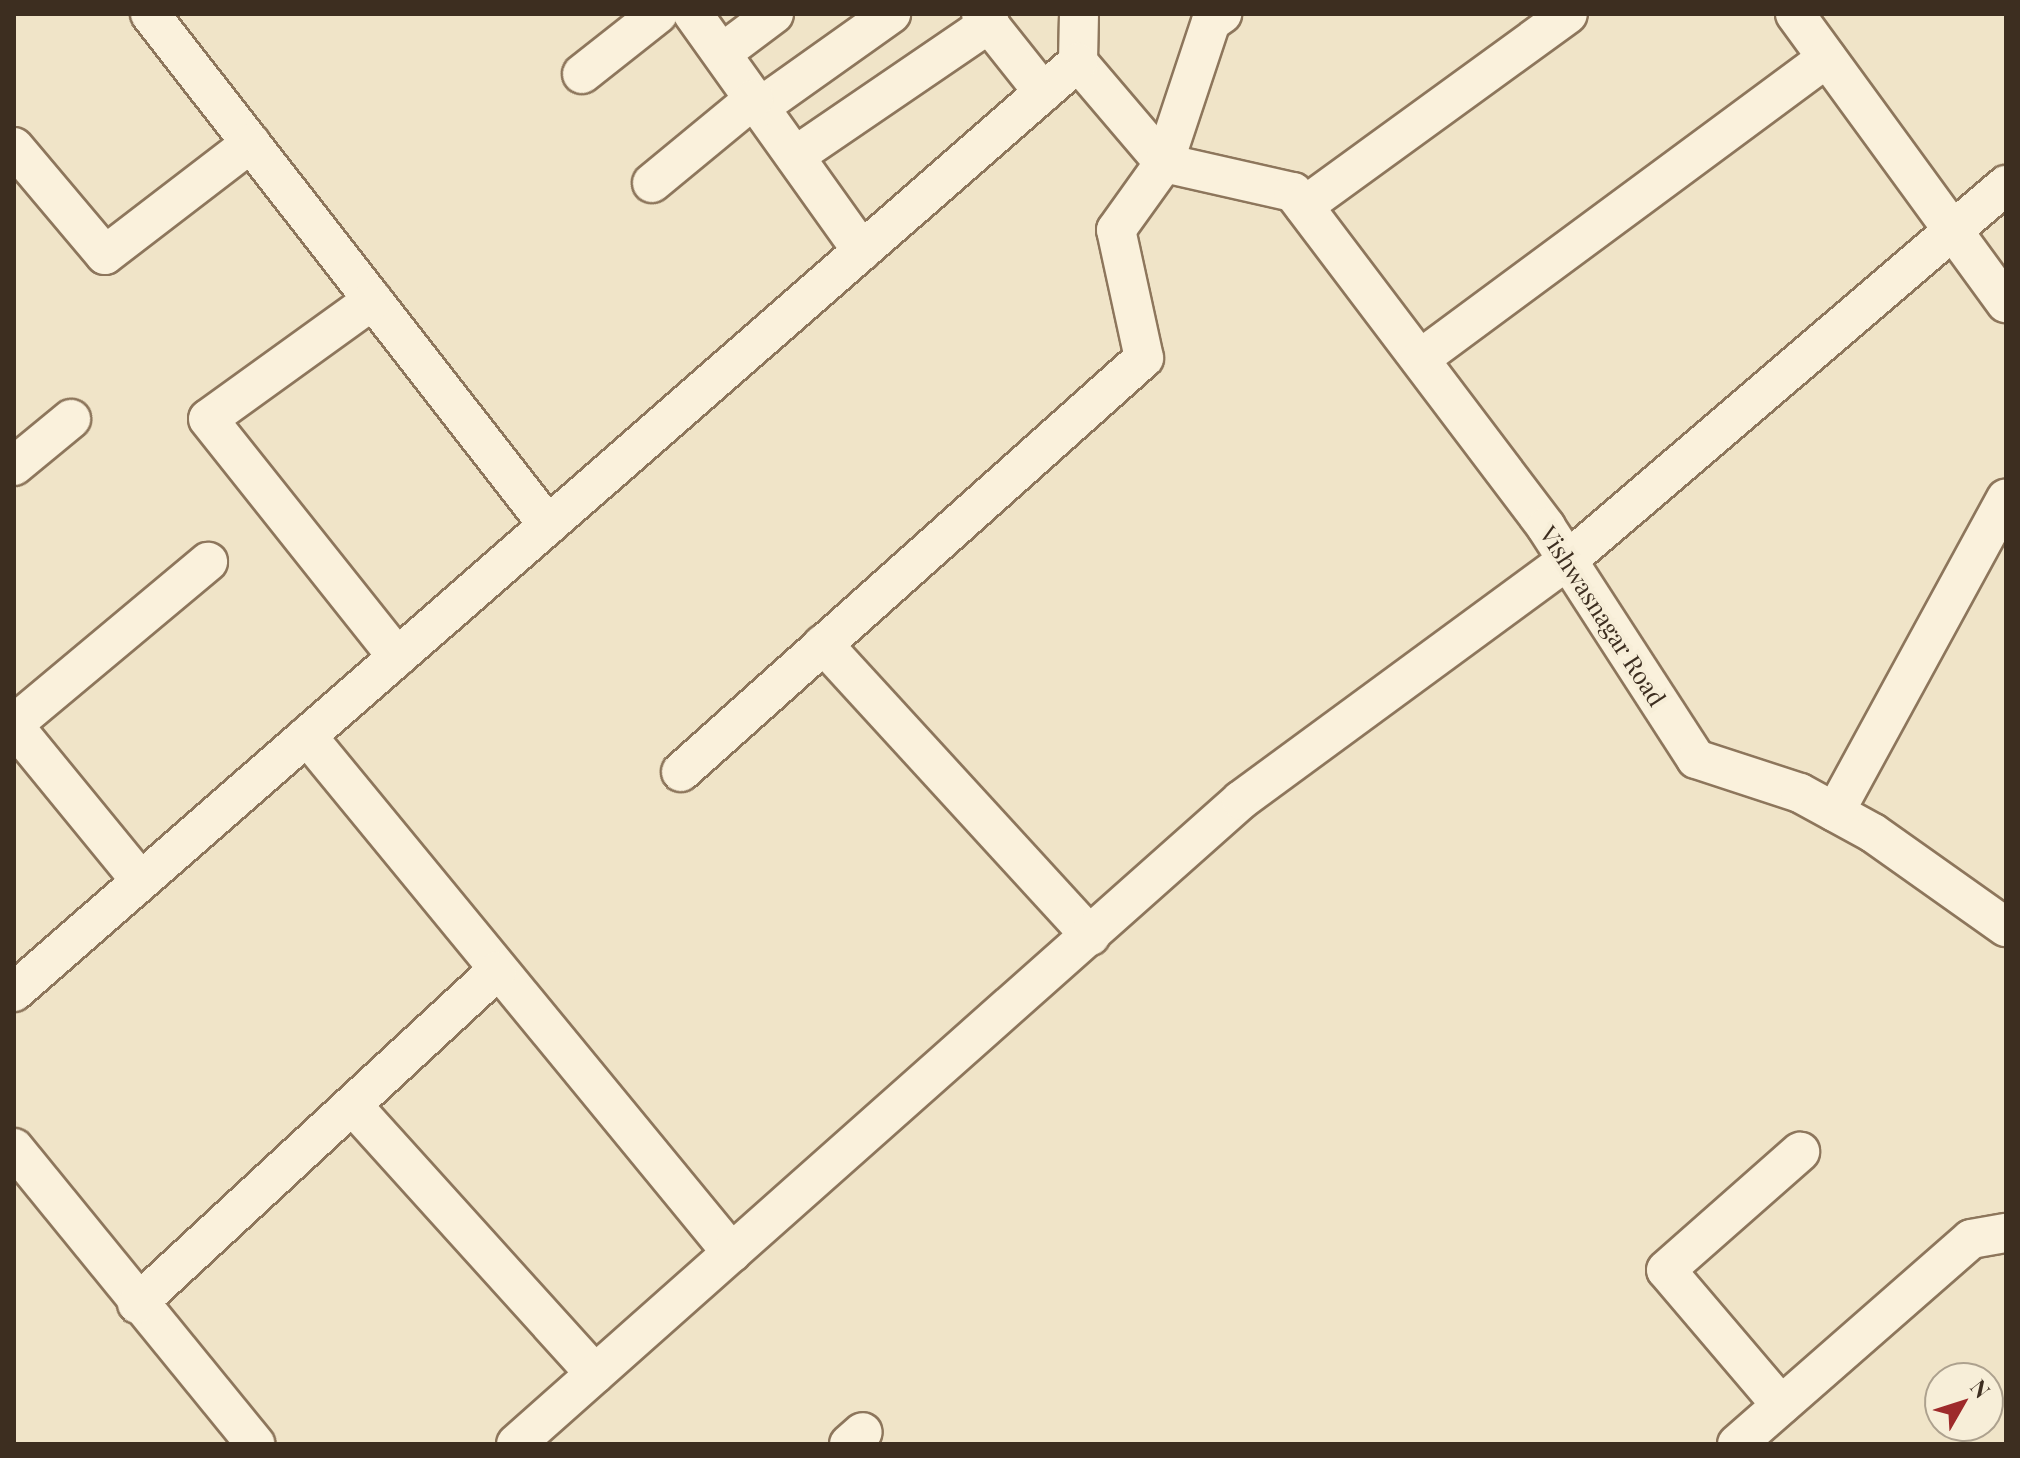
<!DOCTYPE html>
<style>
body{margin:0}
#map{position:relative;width:2020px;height:1458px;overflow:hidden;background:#f0e4c8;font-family:"Playfair Display",serif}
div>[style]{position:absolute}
.roads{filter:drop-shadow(2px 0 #8d765c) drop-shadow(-2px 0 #8d765c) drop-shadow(0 2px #8d765c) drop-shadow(0 -2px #8d765c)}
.minor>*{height:38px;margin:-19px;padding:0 19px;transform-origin:19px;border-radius:19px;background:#faf1dc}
span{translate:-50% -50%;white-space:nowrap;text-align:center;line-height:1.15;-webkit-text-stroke:8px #f7eed8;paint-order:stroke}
.street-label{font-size:24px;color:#3d2e20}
.frame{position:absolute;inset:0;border:16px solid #3d2e20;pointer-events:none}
.north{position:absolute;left:1924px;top:1362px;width:80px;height:80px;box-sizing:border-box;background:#f7eed8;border:2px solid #ada18e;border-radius:50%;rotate:51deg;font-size:22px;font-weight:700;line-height:32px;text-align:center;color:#3d2e20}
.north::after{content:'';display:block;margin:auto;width:28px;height:36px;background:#9e2a2b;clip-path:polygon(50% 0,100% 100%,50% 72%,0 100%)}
</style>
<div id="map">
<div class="roads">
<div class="minor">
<div style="left:150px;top:14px;width:648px;rotate:52.09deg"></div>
<div style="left:693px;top:14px;width:291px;rotate:54.5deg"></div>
<div style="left:981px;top:14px;width:100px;rotate:51.5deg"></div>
<div style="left:1079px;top:14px;width:48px;rotate:91.2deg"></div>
<div style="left:1078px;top:62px;width:133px;rotate:49.6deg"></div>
<div style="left:1164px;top:163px;width:132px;rotate:12.7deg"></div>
<div style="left:1293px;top:192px;width:420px;rotate:52.9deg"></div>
<div style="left:1546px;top:527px;width:276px;rotate:57.1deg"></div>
<div style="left:1696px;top:759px;width:109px;rotate:18.1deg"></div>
<div style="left:1800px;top:793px;width:83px;rotate:28.7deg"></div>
<div style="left:1873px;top:833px;width:163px;rotate:35.3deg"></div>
<div style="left:1795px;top:14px;width:358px;rotate:53.9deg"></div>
<div style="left:722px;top:53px;width:65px;rotate:-36.9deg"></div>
<div style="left:582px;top:74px;width:97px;rotate:-38.3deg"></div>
<div style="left:760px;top:107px;width:161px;rotate:-35.4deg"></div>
<div style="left:14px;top:147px;width:141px;rotate:49.9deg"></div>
<div style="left:105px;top:255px;width:184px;rotate:-37.5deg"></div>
<div style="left:795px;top:156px;width:236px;rotate:-34.3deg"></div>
<div style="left:652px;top:183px;width:132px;rotate:-39.5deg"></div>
<div style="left:1304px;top:206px;width:326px;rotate:-36deg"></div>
<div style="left:373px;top:300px;width:203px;rotate:144.2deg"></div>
<div style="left:208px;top:419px;width:304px;rotate:51.5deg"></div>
<div style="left:1420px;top:359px;width:506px;rotate:-36.49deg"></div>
<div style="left:14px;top:466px;width:74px;rotate:-39.5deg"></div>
<div style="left:823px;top:644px;width:396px;rotate:47.5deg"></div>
<div style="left:14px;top:724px;width:253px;rotate:-39.9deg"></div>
<div style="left:14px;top:726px;width:200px;rotate:50.7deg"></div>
<div style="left:307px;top:736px;width:669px;rotate:50.58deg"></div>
<div style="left:681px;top:772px;width:621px;rotate:-41.8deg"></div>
<div style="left:1144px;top:358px;width:131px;rotate:-102.3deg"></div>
<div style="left:1116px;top:230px;width:82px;rotate:-54.4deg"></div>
<div style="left:1164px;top:163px;width:149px;rotate:-71.6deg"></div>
<div style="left:1211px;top:22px;width:14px;rotate:-36deg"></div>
<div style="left:1835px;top:812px;width:357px;rotate:-61.4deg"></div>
<div style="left:14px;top:992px;width:1413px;rotate:-41.16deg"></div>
<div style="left:353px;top:1106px;width:361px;rotate:47.9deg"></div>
<div style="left:14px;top:1148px;width:382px;rotate:50.8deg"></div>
<div style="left:137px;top:1304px;width:490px;rotate:-42.8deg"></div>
<div style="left:1781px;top:1405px;width:177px;rotate:-130.4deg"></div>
<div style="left:1666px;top:1270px;width:179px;rotate:-41.4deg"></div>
<div style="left:516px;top:1444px;width:970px;rotate:-41.61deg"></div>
<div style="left:1241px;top:800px;width:406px;rotate:-36.3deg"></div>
<div style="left:1568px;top:560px;width:577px;rotate:-40.57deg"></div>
<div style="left:849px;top:1444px;width:18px;rotate:-41deg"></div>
<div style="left:1737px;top:1444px;width:311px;rotate:-41.2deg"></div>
<div style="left:1971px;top:1239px;width:36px;rotate:-10deg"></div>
</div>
</div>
<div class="street-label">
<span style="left:1603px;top:616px;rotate:57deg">Vishwasnagar Road</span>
</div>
<div class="frame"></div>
<div class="north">N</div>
</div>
